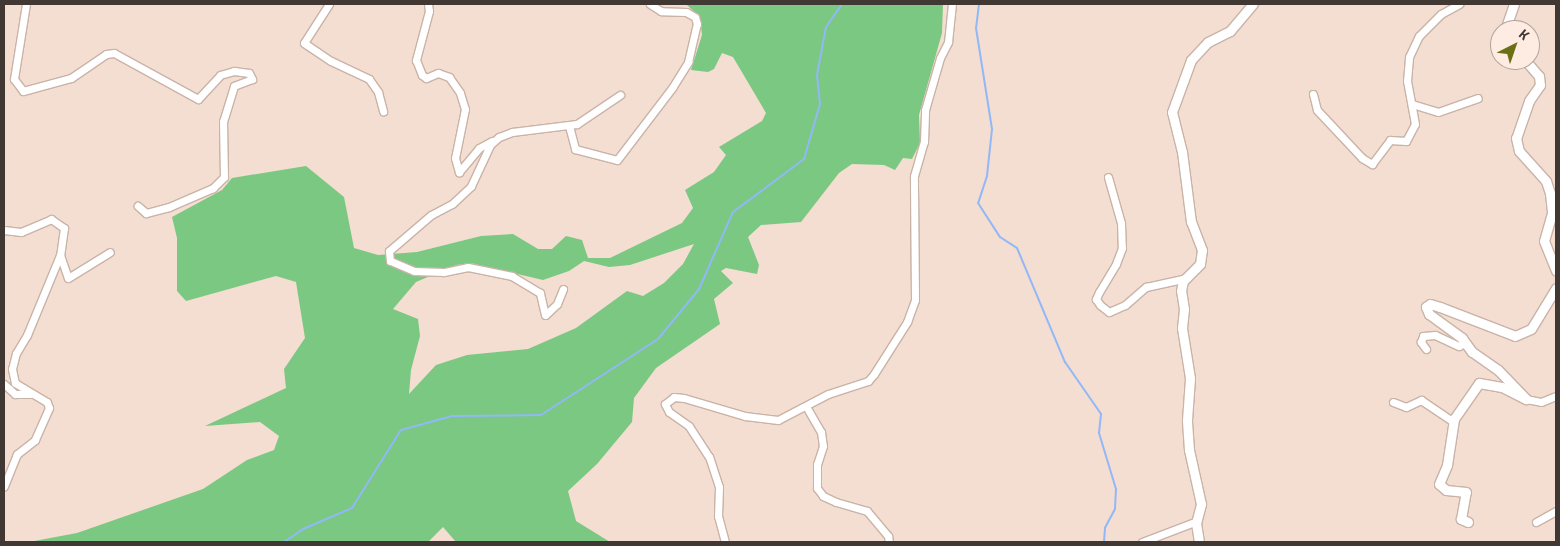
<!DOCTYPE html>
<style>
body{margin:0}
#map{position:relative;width:1560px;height:546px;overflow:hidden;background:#f4ddd1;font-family:"Titillium Web",sans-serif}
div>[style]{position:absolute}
.forest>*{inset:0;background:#7bc882}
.stream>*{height:2px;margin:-1px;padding:0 1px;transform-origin:1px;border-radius:1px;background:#91b8f7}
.roads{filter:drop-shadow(1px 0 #c9b3a7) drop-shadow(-1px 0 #c9b3a7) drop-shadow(0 1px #c9b3a7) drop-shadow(0 -1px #c9b3a7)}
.minor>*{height:7px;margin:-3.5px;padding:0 3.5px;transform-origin:3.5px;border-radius:3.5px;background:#fff}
.tertiary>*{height:9px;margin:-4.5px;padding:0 4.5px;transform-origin:4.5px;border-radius:4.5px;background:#fff}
span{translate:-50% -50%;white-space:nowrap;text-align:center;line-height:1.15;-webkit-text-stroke:4.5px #feebe1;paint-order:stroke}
.frame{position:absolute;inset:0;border:5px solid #413833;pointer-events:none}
.north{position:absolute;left:1490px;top:20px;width:50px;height:50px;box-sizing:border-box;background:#feebe1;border:1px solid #b2a39b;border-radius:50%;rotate:41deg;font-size:14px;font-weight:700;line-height:20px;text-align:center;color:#413833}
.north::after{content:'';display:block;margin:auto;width:18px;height:22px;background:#6b7015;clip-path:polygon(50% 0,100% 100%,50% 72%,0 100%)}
</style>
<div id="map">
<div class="forest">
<div style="clip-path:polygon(evenodd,663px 4px,943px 4px,942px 33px,919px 115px,920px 143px,912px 159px,903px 158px,895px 170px,884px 165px,852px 164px,839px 173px,801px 222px,761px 225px,748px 237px,759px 265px,757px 274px,726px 268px,721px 271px,733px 283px,714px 299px,720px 324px,656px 368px,634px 398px,632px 422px,597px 464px,568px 491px,576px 521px,610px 542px,456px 542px,443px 527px,428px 542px,29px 542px,77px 533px,203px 489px,247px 460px,274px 450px,279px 436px,260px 422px,205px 426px,286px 388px,284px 369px,305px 338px,296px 282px,276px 276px,186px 301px,177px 291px,177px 238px,172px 217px,222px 190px,232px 178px,306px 166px,344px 197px,354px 248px,378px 255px,417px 252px,481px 236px,513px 234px,538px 249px,552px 249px,566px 236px,582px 240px,588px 258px,610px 258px,682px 223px,693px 208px,685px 190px,714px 172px,726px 155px,719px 147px,762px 121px,766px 113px,733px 57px,722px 53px,714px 69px,708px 72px,691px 70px,702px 35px,700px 17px,687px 5px,663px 4px,694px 244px,683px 264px,664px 283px,643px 296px,627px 291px,576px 328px,528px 349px,467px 355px,436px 365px,409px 394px,411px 370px,420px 336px,418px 319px,393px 309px,416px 282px,456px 265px,471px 263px,543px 280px,569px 271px,584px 261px,609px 267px,630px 265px,694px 244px)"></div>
</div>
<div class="stream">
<div style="left:979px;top:4px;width:24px;rotate:97deg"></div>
<div style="left:976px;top:28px;width:102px;rotate:81deg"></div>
<div style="left:992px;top:129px;width:47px;rotate:96.1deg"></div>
<div style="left:987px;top:176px;width:28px;rotate:108deg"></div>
<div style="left:978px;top:203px;width:40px;rotate:57.1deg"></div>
<div style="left:1000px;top:237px;width:20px;rotate:33deg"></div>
<div style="left:1017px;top:248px;width:124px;rotate:67.2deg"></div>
<div style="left:1065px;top:362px;width:63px;rotate:55.3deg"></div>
<div style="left:1101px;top:414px;width:19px;rotate:96deg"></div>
<div style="left:1099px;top:433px;width:59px;rotate:73.1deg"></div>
<div style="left:1116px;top:489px;width:20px;rotate:93deg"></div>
<div style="left:1115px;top:509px;width:21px;rotate:118deg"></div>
<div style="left:1105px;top:528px;width:14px;rotate:94deg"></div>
<div style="left:284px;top:542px;width:23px;rotate:-34deg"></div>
<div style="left:303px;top:529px;width:53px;rotate:-23.2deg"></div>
<div style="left:352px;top:508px;width:92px;rotate:-57.9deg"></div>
<div style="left:401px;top:430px;width:53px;rotate:-15.4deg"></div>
<div style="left:452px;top:416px;width:89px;rotate:-0.6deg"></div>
<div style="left:541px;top:415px;width:140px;rotate:-33deg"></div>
<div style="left:658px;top:339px;width:65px;rotate:-50.6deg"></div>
<div style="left:699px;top:289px;width:84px;rotate:-66.2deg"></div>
<div style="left:733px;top:212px;width:89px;rotate:-36.7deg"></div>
<div style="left:804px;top:159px;width:57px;rotate:-73.8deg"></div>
<div style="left:820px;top:104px;width:29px;rotate:-96deg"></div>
<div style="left:817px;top:75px;width:49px;rotate:-79.4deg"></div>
<div style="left:826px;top:27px;width:28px;rotate:-55deg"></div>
</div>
<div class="roads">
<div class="minor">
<div style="left:26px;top:4px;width:76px;rotate:99.1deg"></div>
<div style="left:14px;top:79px;width:15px;rotate:53deg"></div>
<div style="left:23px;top:91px;width:50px;rotate:-15.2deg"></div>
<div style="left:71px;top:78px;width:42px;rotate:-34.4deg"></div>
<div style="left:106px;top:54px;width:8px;rotate:-7deg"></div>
<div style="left:114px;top:53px;width:96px;rotate:28.7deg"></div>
<div style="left:198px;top:99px;width:33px;rotate:-47deg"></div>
<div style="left:220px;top:75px;width:15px;rotate:-16deg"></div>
<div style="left:234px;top:71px;width:15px;rotate:8deg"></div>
<div style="left:249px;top:73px;width:7px;rotate:63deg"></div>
<div style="left:252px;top:79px;width:19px;rotate:159deg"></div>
<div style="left:234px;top:86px;width:37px;rotate:107deg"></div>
<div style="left:223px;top:121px;width:56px;rotate:89deg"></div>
<div style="left:224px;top:177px;width:16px;rotate:135deg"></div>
<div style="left:213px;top:188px;width:48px;rotate:156.6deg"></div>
<div style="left:169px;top:207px;width:24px;rotate:165deg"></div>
<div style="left:146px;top:213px;width:11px;rotate:-139deg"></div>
<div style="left:329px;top:4px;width:46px;rotate:122.7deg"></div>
<div style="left:304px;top:43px;width:32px;rotate:34deg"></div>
<div style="left:331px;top:61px;width:42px;rotate:25.3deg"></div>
<div style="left:369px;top:79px;width:16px;rotate:55deg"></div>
<div style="left:378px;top:92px;width:20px;rotate:75deg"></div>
<div style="left:428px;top:4px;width:7px;rotate:82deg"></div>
<div style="left:429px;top:11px;width:51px;rotate:104.9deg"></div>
<div style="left:416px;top:60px;width:16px;rotate:68deg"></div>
<div style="left:422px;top:75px;width:5px;rotate:37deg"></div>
<div style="left:426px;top:78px;width:13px;rotate:-23deg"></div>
<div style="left:438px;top:73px;width:12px;rotate:20deg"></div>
<div style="left:449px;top:77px;width:19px;rotate:55deg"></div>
<div style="left:460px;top:93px;width:17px;rotate:73deg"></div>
<div style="left:465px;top:109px;width:50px;rotate:101.5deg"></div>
<div style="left:455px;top:158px;width:15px;rotate:74deg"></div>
<div style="left:459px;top:172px;width:31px;rotate:-50deg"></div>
<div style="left:479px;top:148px;width:15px;rotate:-28deg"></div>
<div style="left:1313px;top:94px;width:16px;rotate:76deg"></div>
<div style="left:1317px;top:110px;width:66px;rotate:46.8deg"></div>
<div style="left:1362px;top:158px;width:12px;rotate:31deg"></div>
<div style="left:1372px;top:164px;width:30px;rotate:-53deg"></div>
<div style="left:1390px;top:140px;width:16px;rotate:4deg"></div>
<div style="left:1406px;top:141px;width:19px;rotate:-62deg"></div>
<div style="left:1415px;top:124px;width:44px;rotate:-100.5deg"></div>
<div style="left:1407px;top:81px;width:24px;rotate:-85deg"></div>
<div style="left:1409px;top:57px;width:23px;rotate:-65deg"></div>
<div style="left:1419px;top:36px;width:31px;rotate:-45deg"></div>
<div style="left:1441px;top:14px;width:21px;rotate:-29deg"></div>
<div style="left:1412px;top:104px;width:27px;rotate:17deg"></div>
<div style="left:1438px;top:112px;width:42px;rotate:-19.3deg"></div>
<div style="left:569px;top:126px;width:24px;rotate:75deg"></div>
<div style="left:575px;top:149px;width:43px;rotate:14.7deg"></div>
<div style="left:617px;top:160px;width:91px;rotate:-52.6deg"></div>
<div style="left:672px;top:88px;width:31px;rotate:-58deg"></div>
<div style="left:688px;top:62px;width:39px;rotate:-77deg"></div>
<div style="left:697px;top:24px;width:7px;rotate:-106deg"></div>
<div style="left:695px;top:17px;width:10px;rotate:-151deg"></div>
<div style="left:686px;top:12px;width:25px;rotate:-178deg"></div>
<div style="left:661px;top:11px;width:13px;rotate:-148deg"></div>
<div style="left:1108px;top:177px;width:48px;rotate:74.2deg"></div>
<div style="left:1121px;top:223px;width:25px;rotate:88deg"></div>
<div style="left:1122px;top:248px;width:17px;rotate:111deg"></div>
<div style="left:1116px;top:264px;width:33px;rotate:121deg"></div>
<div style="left:1099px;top:292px;width:8px;rotate:113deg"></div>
<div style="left:1096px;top:299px;width:7px;rotate:56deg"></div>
<div style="left:1100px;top:305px;width:11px;rotate:38deg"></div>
<div style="left:1109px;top:312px;width:17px;rotate:-24deg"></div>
<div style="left:1125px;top:305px;width:28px;rotate:-41deg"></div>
<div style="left:1146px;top:287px;width:42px;rotate:-12.4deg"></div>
<div style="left:4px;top:230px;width:17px;rotate:7deg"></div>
<div style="left:21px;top:232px;width:33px;rotate:-23deg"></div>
<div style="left:51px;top:219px;width:16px;rotate:35deg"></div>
<div style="left:64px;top:228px;width:27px;rotate:98deg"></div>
<div style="left:60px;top:255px;width:87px;rotate:112.4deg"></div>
<div style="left:27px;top:335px;width:21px;rotate:121deg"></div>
<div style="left:16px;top:353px;width:16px;rotate:104deg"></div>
<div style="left:12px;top:369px;width:14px;rotate:78deg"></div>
<div style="left:15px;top:383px;width:37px;rotate:31deg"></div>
<div style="left:47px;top:402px;width:6px;rotate:72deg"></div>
<div style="left:49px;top:408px;width:35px;rotate:114deg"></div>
<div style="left:35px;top:440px;width:23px;rotate:142deg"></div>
<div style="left:17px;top:454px;width:35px;rotate:112deg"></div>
<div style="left:60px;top:255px;width:24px;rotate:71deg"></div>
<div style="left:68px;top:278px;width:49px;rotate:-31.8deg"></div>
<div style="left:563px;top:289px;width:16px;rotate:112deg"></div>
<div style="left:557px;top:304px;width:16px;rotate:137deg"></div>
<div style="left:545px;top:315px;width:23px;rotate:-103deg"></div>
<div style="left:540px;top:293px;width:33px;rotate:-149deg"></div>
<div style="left:512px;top:276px;width:45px;rotate:-168.4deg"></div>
<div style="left:468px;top:267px;width:25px;rotate:168deg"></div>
<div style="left:444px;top:272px;width:30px;rotate:-178deg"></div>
<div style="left:414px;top:271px;width:26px;rotate:-157deg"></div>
<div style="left:390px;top:261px;width:10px;rotate:-96deg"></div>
<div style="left:389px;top:251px;width:55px;rotate:-40.6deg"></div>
<div style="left:431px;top:215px;width:24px;rotate:-28deg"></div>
<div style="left:452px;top:204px;width:26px;rotate:-43deg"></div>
<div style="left:471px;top:186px;width:45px;rotate:-65.1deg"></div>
<div style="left:490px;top:145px;width:12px;rotate:-42deg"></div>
<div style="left:499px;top:137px;width:14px;rotate:-21deg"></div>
<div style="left:512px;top:132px;width:65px;rotate:-7deg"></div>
<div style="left:577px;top:124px;width:52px;rotate:-34deg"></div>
<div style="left:1426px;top:349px;width:9px;rotate:-126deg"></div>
<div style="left:1421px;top:342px;width:6px;rotate:-72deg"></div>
<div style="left:1423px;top:336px;width:12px;rotate:-5deg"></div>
<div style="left:1435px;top:335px;width:26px;rotate:25deg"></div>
<div style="left:1459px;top:346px;width:6px;rotate:-31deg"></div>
<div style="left:4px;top:384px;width:15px;rotate:42deg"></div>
<div style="left:15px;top:394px;width:15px"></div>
<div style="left:1526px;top:399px;width:15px;rotate:11deg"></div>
<div style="left:1541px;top:402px;width:16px;rotate:-22deg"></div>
<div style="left:1393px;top:402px;width:14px;rotate:21deg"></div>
<div style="left:1406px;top:407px;width:17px;rotate:-25deg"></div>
<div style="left:1421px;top:400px;width:36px;rotate:34deg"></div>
<div style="left:1451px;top:420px;width:3px;rotate:-18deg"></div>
<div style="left:807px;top:408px;width:28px;rotate:60deg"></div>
<div style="left:821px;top:432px;width:14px;rotate:82deg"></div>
<div style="left:823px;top:446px;width:19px;rotate:108deg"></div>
<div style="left:817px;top:464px;width:24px;rotate:90deg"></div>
<div style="left:817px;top:488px;width:10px;rotate:53deg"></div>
<div style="left:823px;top:496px;width:14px;rotate:25deg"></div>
<div style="left:836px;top:502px;width:32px;rotate:16deg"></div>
<div style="left:867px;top:511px;width:33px;rotate:50deg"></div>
<div style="left:888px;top:536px;width:6px;rotate:81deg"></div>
<div style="left:1536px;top:522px;width:23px;rotate:-29deg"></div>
<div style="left:725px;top:542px;width:27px;rotate:-105deg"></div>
<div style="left:718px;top:516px;width:29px;rotate:-88deg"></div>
<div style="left:719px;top:487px;width:32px;rotate:-108deg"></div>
<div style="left:709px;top:457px;width:37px;rotate:-123deg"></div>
<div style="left:689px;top:426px;width:24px;rotate:-145deg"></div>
<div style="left:669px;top:412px;width:9px;rotate:-117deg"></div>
<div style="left:665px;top:404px;width:11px;rotate:-38deg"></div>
<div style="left:674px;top:397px;width:10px;rotate:6deg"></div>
<div style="left:684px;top:398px;width:64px;rotate:16.4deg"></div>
<div style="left:745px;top:416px;width:33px;rotate:7deg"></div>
<div style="left:778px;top:420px;width:56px;rotate:-27.5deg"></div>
<div style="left:828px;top:394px;width:42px;rotate:-18deg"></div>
<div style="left:868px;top:381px;width:9px;rotate:-49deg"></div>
<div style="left:874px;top:374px;width:62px;rotate:-57.6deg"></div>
<div style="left:907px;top:322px;width:23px;rotate:-70deg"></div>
<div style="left:915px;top:300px;width:124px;rotate:-90.5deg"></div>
<div style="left:914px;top:176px;width:35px;rotate:-74deg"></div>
<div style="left:924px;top:142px;width:32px;rotate:-88deg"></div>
<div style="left:925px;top:110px;width:54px;rotate:-73.9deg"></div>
<div style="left:940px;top:58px;width:18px;rotate:-63deg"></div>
<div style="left:948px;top:42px;width:38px;rotate:-84deg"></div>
<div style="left:1142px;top:542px;width:59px;rotate:-20.9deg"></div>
</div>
<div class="tertiary">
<div style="left:1505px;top:30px;width:28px;rotate:-71deg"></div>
<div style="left:1525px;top:60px;width:21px;rotate:49deg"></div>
<div style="left:1539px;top:76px;width:9px;rotate:84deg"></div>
<div style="left:1540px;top:85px;width:19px;rotate:125deg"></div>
<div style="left:1529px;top:101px;width:39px;rotate:109deg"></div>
<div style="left:1516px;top:138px;width:13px;rotate:77deg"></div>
<div style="left:1519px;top:151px;width:40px;rotate:48deg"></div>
<div style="left:1546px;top:181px;width:13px;rotate:72deg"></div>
<div style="left:1550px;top:193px;width:20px;rotate:84deg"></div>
<div style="left:1552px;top:213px;width:29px;rotate:106deg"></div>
<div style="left:1544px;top:241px;width:32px;rotate:68deg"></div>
<div style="left:1468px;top:522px;width:8px;rotate:-157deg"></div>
<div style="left:1461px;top:519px;width:27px;rotate:-80deg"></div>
<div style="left:1466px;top:492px;width:20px;rotate:-174deg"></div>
<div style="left:1446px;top:490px;width:9px;rotate:-139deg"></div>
<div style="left:1439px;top:484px;width:21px;rotate:-67deg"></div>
<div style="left:1447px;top:465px;width:47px;rotate:-81.3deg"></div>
<div style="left:1454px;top:419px;width:44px;rotate:-55.2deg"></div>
<div style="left:1479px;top:383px;width:23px;rotate:10deg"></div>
<div style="left:1502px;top:387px;width:27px;rotate:27deg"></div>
<div style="left:1526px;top:399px;width:40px;rotate:-134deg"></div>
<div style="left:1498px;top:370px;width:32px;rotate:-145deg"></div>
<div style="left:1472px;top:352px;width:17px;rotate:-126deg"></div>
<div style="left:1462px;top:338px;width:41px;rotate:-144deg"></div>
<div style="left:1429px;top:314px;width:8px;rotate:-113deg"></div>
<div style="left:1426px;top:307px;width:5px;rotate:-37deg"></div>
<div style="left:1430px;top:304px;width:10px;rotate:17deg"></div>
<div style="left:1440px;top:307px;width:80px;rotate:21.1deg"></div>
<div style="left:1515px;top:336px;width:17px;rotate:-24deg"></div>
<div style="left:1531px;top:329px;width:48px;rotate:-58.6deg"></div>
<div style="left:1199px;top:542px;width:19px;rotate:-99deg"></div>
<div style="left:1196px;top:523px;width:20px;rotate:-75deg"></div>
<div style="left:1201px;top:504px;width:55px;rotate:-102.5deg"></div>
<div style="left:1189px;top:450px;width:30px;rotate:-94deg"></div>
<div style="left:1187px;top:420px;width:42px;rotate:-85.9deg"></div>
<div style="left:1190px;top:378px;width:51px;rotate:-99.1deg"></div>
<div style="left:1182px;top:328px;width:19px;rotate:-84deg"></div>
<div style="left:1184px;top:309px;width:18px;rotate:-99deg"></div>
<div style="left:1181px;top:291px;width:10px;rotate:-79deg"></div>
<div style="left:1183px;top:281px;width:24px;rotate:-45deg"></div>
<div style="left:1200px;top:264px;width:14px;rotate:-82deg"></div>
<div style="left:1202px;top:250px;width:30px;rotate:-111deg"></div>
<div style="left:1191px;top:222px;width:71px;rotate:-97.3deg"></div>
<div style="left:1182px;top:152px;width:41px;rotate:-104deg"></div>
<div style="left:1172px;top:112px;width:55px;rotate:-69.9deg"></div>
<div style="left:1191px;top:60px;width:25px;rotate:-47deg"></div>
<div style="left:1208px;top:42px;width:25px;rotate:-27deg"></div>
<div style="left:1230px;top:31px;width:35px;rotate:-50deg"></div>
</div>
</div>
<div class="frame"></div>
<div class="north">K</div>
</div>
